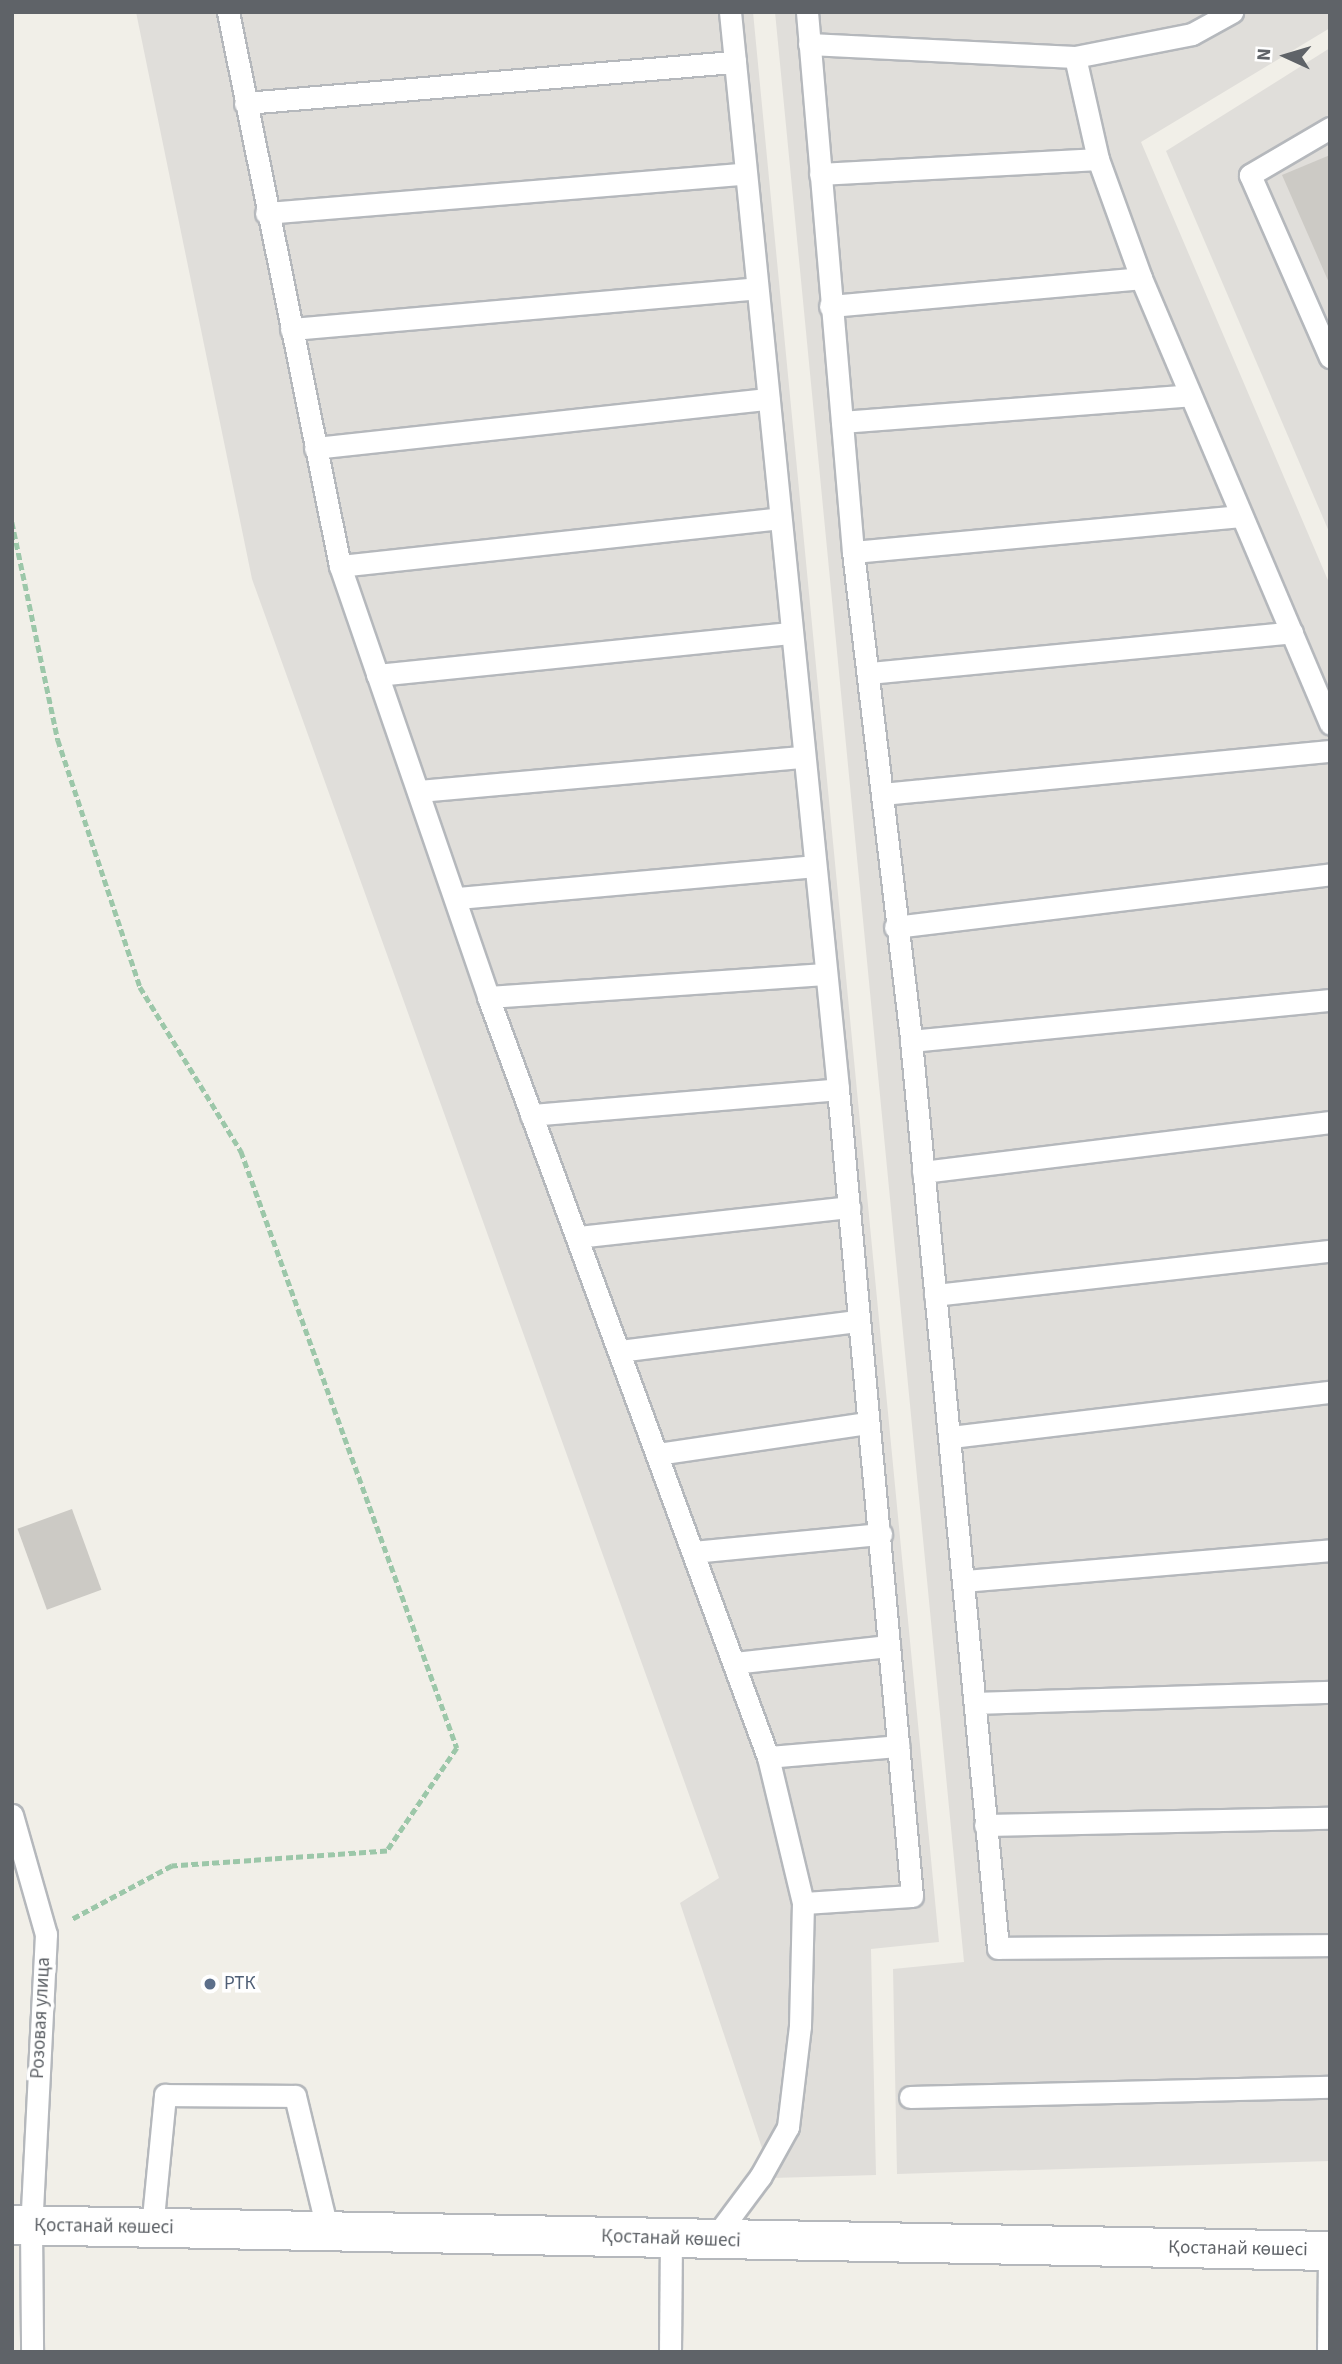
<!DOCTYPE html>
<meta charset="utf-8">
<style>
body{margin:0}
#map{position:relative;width:1342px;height:2364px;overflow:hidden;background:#f1efe8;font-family:"Source Sans 3",sans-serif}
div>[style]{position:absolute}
.industrial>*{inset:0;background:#e0deda}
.building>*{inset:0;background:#cccac5;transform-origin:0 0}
.path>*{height:4.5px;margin-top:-2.25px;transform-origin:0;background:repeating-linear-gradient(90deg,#9cc7a9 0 7px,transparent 0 10.5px)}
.roads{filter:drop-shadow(2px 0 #b5b8bc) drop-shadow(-2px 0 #b5b8bc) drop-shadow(0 2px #b5b8bc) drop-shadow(0 -2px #b5b8bc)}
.lane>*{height:21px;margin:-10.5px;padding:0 10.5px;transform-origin:10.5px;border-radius:10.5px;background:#fff}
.secondary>*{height:38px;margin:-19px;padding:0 19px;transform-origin:19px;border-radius:19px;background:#fff}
.dots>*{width:19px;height:19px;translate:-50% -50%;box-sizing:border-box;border:4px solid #fff;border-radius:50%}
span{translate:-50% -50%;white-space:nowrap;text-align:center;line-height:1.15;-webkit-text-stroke:7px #fff;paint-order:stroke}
.service-label{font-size:19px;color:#4e5e75}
.left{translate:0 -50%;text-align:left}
.street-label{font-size:19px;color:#5f6368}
.frame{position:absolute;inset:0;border:14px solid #5f6368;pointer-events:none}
.north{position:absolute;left:1251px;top:21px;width:70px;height:70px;-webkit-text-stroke:5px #fff;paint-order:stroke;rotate:274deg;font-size:19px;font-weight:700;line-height:28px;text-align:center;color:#5f6368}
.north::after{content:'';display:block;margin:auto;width:24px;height:32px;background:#5f6368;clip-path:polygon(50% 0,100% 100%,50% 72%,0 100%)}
</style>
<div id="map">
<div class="industrial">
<div style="clip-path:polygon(136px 12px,753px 12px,939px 1942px,871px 1949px,876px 2175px,772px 2178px,680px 1903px,719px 1878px,252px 579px)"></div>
<div style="clip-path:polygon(775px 12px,1330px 12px,1330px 28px,1141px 142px,1330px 585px,1330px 2161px,897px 2174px,893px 1969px,964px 1962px)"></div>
<div style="clip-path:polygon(1330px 48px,1330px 534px,1166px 151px)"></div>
</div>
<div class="building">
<div style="clip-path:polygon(1330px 155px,1330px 285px,1282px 175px)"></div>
<div style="left:72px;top:1509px;width:86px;height:58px;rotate:70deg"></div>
</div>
<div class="path">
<div style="left:12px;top:522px;width:223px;rotate:78.1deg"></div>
<div style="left:58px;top:740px;width:260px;rotate:71.6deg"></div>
<div style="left:140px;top:987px;width:193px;rotate:58.4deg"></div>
<div style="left:241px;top:1151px;width:635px;rotate:70.11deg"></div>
<div style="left:457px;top:1748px;width:125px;rotate:124.2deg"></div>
<div style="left:387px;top:1851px;width:216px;rotate:176deg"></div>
<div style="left:172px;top:1866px;width:115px;rotate:151.9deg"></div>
</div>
<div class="roads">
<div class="lane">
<div style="left:228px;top:12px;width:565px;rotate:78.57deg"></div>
<div style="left:340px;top:566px;width:456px;rotate:71deg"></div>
<div style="left:488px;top:997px;width:810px;rotate:69.78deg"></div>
<div style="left:768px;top:1757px;width:150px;rotate:76.5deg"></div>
<div style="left:803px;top:1903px;width:123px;rotate:91.4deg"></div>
<div style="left:800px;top:2026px;width:102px;rotate:96.8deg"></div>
<div style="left:788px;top:2127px;width:57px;rotate:119.2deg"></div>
<div style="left:760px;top:2177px;width:79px;rotate:126.7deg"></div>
<div style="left:730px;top:12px;width:1082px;rotate:84.27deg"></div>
<div style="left:838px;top:1089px;width:810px;rotate:84.76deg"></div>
<div style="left:912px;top:1896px;width:109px;rotate:176.3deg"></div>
<div style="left:807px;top:12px;width:542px;rotate:85.13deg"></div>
<div style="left:853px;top:552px;width:492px;rotate:83.2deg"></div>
<div style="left:911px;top:1041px;width:911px;rotate:84.52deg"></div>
<div style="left:998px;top:1948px;width:332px;rotate:-0.5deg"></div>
<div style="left:809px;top:44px;width:266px;rotate:2.8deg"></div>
<div style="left:1075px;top:57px;width:119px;rotate:-11.1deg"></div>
<div style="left:1192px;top:34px;width:46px;rotate:-28.8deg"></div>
<div style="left:1075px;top:57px;width:105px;rotate:77.3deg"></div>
<div style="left:1098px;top:159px;width:127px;rotate:70.1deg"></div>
<div style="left:1141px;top:278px;width:484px;rotate:67deg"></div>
<div style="left:245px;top:103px;width:492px;rotate:-4.8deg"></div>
<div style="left:1330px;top:128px;width:93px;rotate:149.6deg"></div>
<div style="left:1250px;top:175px;width:199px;rotate:66.3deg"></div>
<div style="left:820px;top:174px;width:278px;rotate:-3.1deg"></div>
<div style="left:266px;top:213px;width:480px;rotate:-4.7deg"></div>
<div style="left:830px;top:306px;width:312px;rotate:-5.1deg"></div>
<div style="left:291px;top:329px;width:466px;rotate:-5deg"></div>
<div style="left:842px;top:422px;width:349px;rotate:-4.4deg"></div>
<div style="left:315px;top:448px;width:456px;rotate:-6.2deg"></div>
<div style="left:853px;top:552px;width:390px;rotate:-5.3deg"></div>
<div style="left:340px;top:566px;width:442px;rotate:-6.2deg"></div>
<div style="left:870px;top:673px;width:424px;rotate:-5.5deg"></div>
<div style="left:377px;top:675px;width:415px;rotate:-5.8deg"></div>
<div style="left:419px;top:791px;width:386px;rotate:-5.1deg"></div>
<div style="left:882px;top:794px;width:450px;rotate:-5.5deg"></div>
<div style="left:457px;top:898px;width:358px;rotate:-5.1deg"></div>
<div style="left:895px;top:927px;width:438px;rotate:-6.9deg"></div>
<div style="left:488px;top:997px;width:338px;rotate:-3.9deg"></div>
<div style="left:911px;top:1041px;width:421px;rotate:-5.6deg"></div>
<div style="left:531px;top:1115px;width:308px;rotate:-4.8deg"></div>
<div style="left:923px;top:1172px;width:410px;rotate:-7deg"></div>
<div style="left:578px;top:1237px;width:273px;rotate:-6.3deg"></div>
<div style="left:935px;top:1295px;width:397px;rotate:-6.4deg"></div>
<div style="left:619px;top:1351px;width:241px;rotate:-7.2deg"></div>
<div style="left:951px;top:1437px;width:382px;rotate:-6.8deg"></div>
<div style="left:657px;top:1454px;width:212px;rotate:-8.4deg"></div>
<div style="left:693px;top:1552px;width:189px;rotate:-5.5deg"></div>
<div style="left:964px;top:1581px;width:367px;rotate:-4.8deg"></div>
<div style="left:734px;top:1663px;width:156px;rotate:-6.3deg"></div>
<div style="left:976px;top:1703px;width:354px;rotate:-1.8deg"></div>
<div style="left:768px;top:1757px;width:131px;rotate:-4.8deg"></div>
<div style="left:12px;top:1815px;width:124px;rotate:74.1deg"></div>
<div style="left:46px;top:1934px;width:292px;rotate:92.9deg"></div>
<div style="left:31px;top:2226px;width:126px;rotate:89.5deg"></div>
<div style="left:985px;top:1825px;width:345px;rotate:-1.2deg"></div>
<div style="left:910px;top:2097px;width:420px;rotate:-1.4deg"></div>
<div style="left:152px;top:2228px;width:134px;rotate:-84.4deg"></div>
<div style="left:165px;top:2095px;width:130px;rotate:0.4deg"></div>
<div style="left:295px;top:2096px;width:140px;rotate:76.4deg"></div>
<div style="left:670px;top:2352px;width:114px;rotate:-89.5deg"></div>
<div style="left:1328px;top:2352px;width:101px;rotate:-89.4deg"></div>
</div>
<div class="secondary">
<div style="left:12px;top:2225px;width:1318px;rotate:1.13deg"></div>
</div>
</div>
<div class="dots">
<div style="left:210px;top:1984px;background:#5c6f8a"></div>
</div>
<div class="service-label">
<span class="left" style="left:224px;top:1984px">РТК</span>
</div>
<div class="street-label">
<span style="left:41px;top:2018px;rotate:-87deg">Розовая улица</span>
<span style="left:104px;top:2227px;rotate:1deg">Қостанай көшесі</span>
<span style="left:671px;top:2239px;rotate:2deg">Қостанай көшесі</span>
<span style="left:1238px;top:2249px;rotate:1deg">Қостанай көшесі</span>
</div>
<div class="frame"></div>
<div class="north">N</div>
</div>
